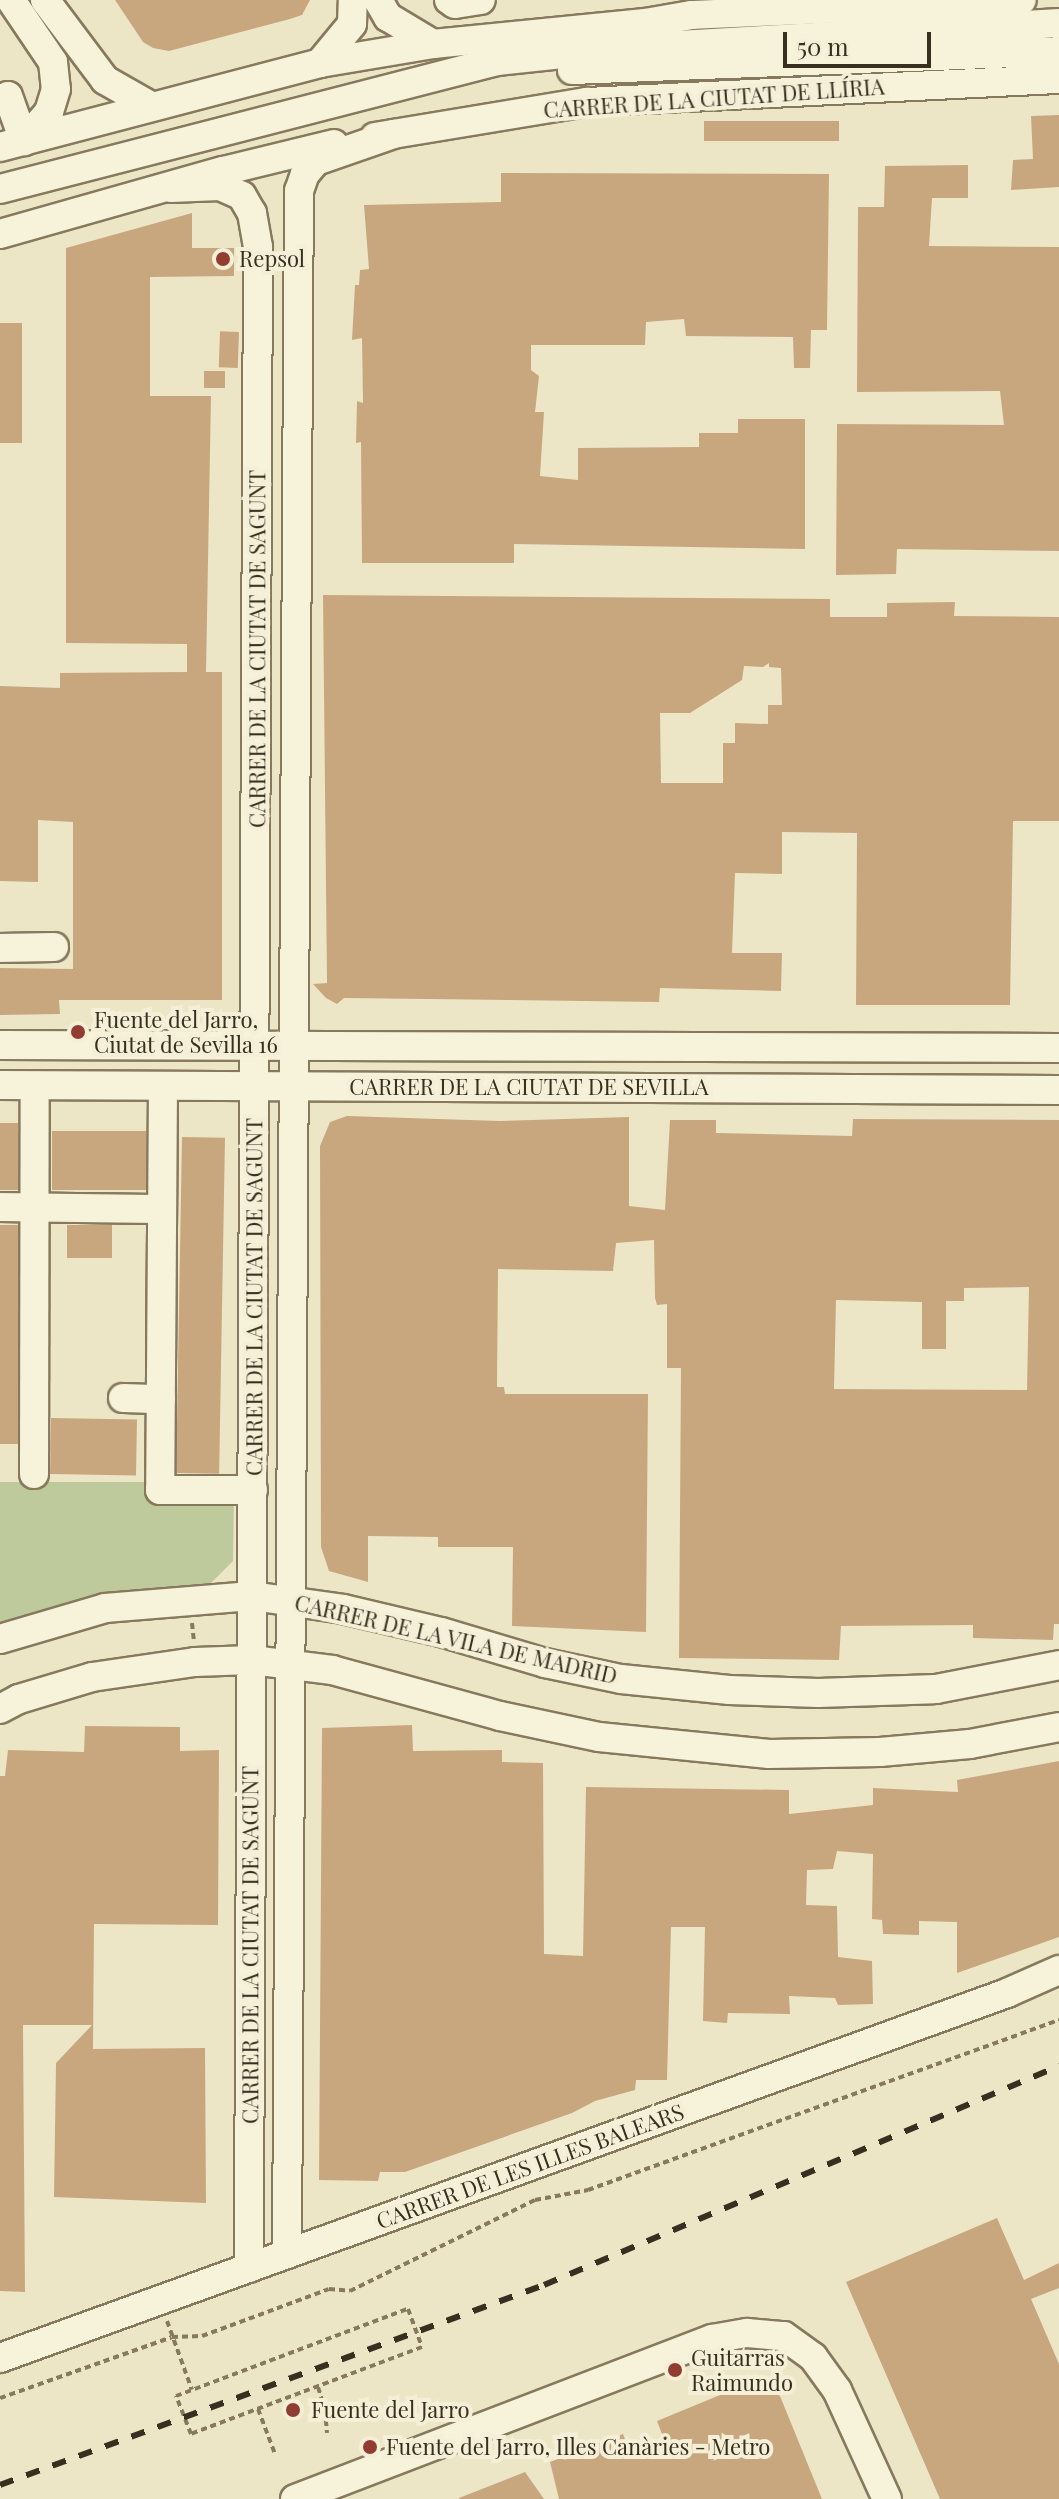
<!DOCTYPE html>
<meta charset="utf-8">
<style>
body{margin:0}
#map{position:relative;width:1059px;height:2499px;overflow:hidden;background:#ece6c7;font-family:"Playfair Display",serif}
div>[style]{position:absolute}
.green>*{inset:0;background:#beca9b}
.building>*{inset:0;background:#c8a77f;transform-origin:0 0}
.path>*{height:4px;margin-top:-2px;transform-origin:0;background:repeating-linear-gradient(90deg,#87795d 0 6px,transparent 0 10px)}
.roads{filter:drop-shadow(2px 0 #87795d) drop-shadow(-2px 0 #87795d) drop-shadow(0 2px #87795d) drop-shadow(0 -2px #87795d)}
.minor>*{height:28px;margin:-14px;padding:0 14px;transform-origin:14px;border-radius:14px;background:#f7f2da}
.rail>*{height:6px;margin-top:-3px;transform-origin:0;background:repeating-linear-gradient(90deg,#382f20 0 14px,transparent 0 28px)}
.dots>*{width:22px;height:22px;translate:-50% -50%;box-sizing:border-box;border:4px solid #f4efd6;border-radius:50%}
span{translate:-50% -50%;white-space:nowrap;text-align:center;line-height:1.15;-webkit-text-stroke:8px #f4efd6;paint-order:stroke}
.street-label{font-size:22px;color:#382f20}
.poi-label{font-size:22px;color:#382f20}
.left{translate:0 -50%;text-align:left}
.scale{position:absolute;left:783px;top:32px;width:148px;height:36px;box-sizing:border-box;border:4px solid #382f20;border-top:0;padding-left:10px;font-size:24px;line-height:28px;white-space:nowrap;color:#382f20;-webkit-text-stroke:6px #f4efd6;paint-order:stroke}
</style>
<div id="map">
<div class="green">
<div style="clip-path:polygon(0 1482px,150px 1482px,234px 1502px,233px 1561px,211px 1583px,114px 1591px,0 1624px)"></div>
</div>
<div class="building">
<div style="clip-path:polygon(115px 0,310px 0,302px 15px,290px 19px,169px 51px,153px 48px,143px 42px)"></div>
<div style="clip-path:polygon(1059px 115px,1059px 187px,1011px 190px,1013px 160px,1033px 159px,1031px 116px)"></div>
<div style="left:704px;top:121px;width:135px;height:20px"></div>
<div style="clip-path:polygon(968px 165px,968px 198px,932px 198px,929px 246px,1059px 247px,1059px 551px,897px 549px,896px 574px,836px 575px,837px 424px,1004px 425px,1000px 391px,857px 392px,858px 207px,884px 207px,885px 166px)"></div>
<div style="clip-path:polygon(501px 173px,829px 174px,827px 330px,811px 330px,810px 368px,794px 368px,793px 337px,686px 336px,684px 319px,646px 322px,645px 345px,531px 345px,531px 370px,539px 376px,535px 412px,544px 412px,540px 476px,578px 480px,578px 448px,699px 447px,699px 433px,738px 433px,738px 419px,805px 419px,805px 549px,514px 544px,514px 563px,362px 563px,361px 442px,356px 443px,357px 401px,363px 403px,362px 338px,352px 340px,355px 285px,359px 285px,360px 270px,369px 269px,364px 205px,501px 202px)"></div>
<div style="clip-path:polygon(192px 213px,192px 248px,234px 248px,234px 276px,150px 277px,150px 396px,211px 396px,206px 672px,222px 672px,222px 1000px,59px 1000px,60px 1014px,0 1015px,0 968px,73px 969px,73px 822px,38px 820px,38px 882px,0 881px,0 686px,60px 688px,60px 673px,187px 672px,187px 644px,66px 643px,66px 248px)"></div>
<div style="left:0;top:323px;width:22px;height:120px"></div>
<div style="left:239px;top:332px;width:36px;height:19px;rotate:92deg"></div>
<div style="left:204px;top:371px;width:21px;height:17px"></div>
<div style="clip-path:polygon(evenodd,323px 595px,830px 599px,830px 617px,887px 617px,887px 603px,955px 602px,954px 616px,1059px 617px,1059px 821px,1013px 821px,1010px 1005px,856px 1005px,857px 833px,782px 832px,782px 874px,735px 873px,732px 953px,782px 953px,781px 991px,660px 988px,659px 1002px,344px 998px,337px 1004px,326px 998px,313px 984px,327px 983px,323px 595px,769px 663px,769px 667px,781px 668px,782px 705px,768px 705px,768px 724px,735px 723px,735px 743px,723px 743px,723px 783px,661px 783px,660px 713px,690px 713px,742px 680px,744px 666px,763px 667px,769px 663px)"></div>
<div style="clip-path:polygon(evenodd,347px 1116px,499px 1121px,629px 1117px,629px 1206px,665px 1210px,670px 1120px,716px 1120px,716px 1133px,852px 1136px,853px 1119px,1059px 1120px,1059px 1624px,1054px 1624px,1053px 1640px,973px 1638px,973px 1625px,841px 1626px,839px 1660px,679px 1658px,681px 1368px,667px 1368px,667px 1304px,657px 1305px,655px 1298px,654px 1240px,616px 1243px,613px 1271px,498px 1269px,497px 1387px,504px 1387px,505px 1394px,648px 1394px,646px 1632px,512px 1626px,513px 1547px,438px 1547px,438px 1537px,368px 1536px,368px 1582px,329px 1571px,321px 1547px,320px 1146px,330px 1122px,347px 1116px,1029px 1287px,1027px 1390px,834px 1389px,836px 1300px,922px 1302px,922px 1349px,946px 1349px,946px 1301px,964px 1301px,964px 1288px,1029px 1287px)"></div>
<div style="left:0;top:1123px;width:18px;height:67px"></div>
<div style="left:52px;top:1131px;width:94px;height:59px"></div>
<div style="left:182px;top:1137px;width:43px;height:336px;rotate:1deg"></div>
<div style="left:0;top:1225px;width:18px;height:219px"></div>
<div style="left:67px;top:1225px;width:45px;height:33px"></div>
<div style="left:51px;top:1418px;width:86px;height:56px;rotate:1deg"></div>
<div style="clip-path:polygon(412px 1725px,413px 1751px,502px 1750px,502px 1762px,543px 1763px,544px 1954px,583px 1956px,586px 1787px,789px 1790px,789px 1814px,873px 1805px,873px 1788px,958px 1792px,957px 1780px,1059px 1761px,1059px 1937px,957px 1973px,957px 1922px,919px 1921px,919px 1935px,883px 1934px,882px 1920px,872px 1919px,873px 1854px,837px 1851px,833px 1869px,807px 1870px,806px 1905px,837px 1906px,838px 1957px,872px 1961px,873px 2004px,838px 2005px,835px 1998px,789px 1996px,790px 2014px,728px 2013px,727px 2023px,703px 2021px,705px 1927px,671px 1927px,667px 2080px,636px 2080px,635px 2090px,595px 2101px,572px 2113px,405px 2172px,380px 2172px,378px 2181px,319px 2180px,322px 1728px)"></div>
<div style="clip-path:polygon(85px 1726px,180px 1727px,180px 1751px,219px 1750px,218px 1925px,94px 1924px,93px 2049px,205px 2048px,206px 2203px,54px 2197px,56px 2063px,92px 2025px,23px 2025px,25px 2292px,0 2291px,0 1776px,5px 1776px,8px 1750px,84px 1752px)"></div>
<div style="clip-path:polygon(997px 2218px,1024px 2280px,1059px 2263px,1059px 2288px,1031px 2299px,1059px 2364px,1059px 2499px,940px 2499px,846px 2282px)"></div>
<div style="clip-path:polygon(757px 2384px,780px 2396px,822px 2499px,559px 2499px,550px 2462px,623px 2434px,628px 2447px,664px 2439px,657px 2421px,737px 2388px)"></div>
<div style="clip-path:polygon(525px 2472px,544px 2499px,459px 2499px,459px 2498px)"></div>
</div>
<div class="path">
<div style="left:192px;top:1623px;width:19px;rotate:84deg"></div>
<div style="left:408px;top:2309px;width:40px;rotate:69.8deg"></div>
<div style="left:422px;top:2347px;width:247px;rotate:159.4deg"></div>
<div style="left:191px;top:2434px;width:41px;rotate:-111.5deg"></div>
<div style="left:176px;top:2396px;width:248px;rotate:-20.6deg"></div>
<div style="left:167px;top:2321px;width:73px;rotate:70.1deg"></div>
<div style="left:318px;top:2387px;width:24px;rotate:73deg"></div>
<div style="left:325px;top:2410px;width:23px;rotate:85deg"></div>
<div style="left:0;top:2398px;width:182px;rotate:-19.5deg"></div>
<div style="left:172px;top:2337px;width:30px;rotate:-2deg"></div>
<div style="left:202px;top:2336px;width:135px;rotate:-20.3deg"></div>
<div style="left:329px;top:2289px;width:21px;rotate:5deg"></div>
<div style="left:350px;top:2291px;width:206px;rotate:-26.2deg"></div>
<div style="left:535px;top:2200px;width:54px;rotate:-10.7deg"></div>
<div style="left:588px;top:2190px;width:501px;rotate:-19.85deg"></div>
<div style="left:258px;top:2409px;width:48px;rotate:69.3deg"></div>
</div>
<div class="roads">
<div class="minor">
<div style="left:11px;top:0;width:75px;rotate:55.9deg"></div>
<div style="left:53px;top:62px;width:27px;rotate:84deg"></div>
<div style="left:56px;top:89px;width:24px;rotate:107deg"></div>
<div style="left:49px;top:112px;width:37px;rotate:131deg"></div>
<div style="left:45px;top:0;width:100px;rotate:53.1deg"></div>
<div style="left:105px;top:80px;width:53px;rotate:29.5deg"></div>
<div style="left:378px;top:0;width:20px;rotate:60deg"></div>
<div style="left:388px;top:17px;width:52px;rotate:31deg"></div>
<div style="left:449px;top:0;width:7px;rotate:34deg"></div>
<div style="left:455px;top:4px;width:26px;rotate:-9deg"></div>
<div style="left:320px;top:63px;width:50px;rotate:-50.6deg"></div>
<div style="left:352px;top:24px;width:24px;rotate:-88deg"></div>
<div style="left:572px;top:70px;width:487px;rotate:-2.2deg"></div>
<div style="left:0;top:101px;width:9px;rotate:-32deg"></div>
<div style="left:8px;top:96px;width:48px;rotate:70.4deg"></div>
<div style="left:375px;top:137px;width:215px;rotate:-9.4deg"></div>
<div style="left:587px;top:102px;width:473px;rotate:-2.8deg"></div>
<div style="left:0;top:147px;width:331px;rotate:-14.7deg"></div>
<div style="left:320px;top:63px;width:115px;rotate:-9.5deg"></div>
<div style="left:433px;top:44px;width:213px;rotate:-5.7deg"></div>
<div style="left:645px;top:23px;width:48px;rotate:-9.7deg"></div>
<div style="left:692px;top:15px;width:330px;rotate:-2.6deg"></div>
<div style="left:171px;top:188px;width:49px;rotate:-2.3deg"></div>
<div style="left:220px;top:186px;width:24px;rotate:24deg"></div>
<div style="left:242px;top:196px;width:20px;rotate:60deg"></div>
<div style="left:252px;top:213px;width:35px;rotate:80deg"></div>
<div style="left:258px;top:247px;width:2021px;rotate:90.26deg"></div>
<div style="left:0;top:189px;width:513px;rotate:-14.44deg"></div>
<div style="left:497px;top:61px;width:113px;rotate:-6.1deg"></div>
<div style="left:609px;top:49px;width:451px;rotate:-3.3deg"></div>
<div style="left:0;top:234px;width:232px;rotate:-15.8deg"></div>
<div style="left:223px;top:171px;width:114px;rotate:-13.7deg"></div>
<div style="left:0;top:948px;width:54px;rotate:-1.1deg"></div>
<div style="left:0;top:1045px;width:1059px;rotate:0.16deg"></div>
<div style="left:0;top:1085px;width:1059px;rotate:0.27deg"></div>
<div style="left:163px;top:1086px;width:404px;rotate:90.4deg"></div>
<div style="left:160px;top:1490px;width:93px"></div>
<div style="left:0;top:1207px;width:162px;rotate:0.7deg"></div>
<div style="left:123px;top:1398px;width:38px;rotate:2deg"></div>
<div style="left:34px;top:1474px;width:388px;rotate:-89.9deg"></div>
<div style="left:0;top:1639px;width:109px;rotate:-16.4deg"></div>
<div style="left:105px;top:1608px;width:147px;rotate:-4.7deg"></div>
<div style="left:252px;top:1596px;width:92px;rotate:8.1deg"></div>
<div style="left:343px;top:1609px;width:101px;rotate:13.2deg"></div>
<div style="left:441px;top:1632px;width:109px;rotate:16.6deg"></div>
<div style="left:545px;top:1663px;width:78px;rotate:11.9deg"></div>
<div style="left:621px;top:1679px;width:109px;rotate:5.8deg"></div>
<div style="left:729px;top:1690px;width:89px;rotate:1.9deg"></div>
<div style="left:818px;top:1693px;width:118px;rotate:-1.9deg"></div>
<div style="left:936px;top:1689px;width:125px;rotate:-11deg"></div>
<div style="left:0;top:1709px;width:21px;rotate:-28deg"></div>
<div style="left:19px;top:1699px;width:76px;rotate:-16.8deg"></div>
<div style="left:92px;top:1677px;width:104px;rotate:-8.3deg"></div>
<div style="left:195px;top:1662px;width:57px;rotate:-2deg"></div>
<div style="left:252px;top:1660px;width:81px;rotate:7.1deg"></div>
<div style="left:332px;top:1670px;width:174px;rotate:15.3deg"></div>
<div style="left:500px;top:1716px;width:101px;rotate:12deg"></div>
<div style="left:599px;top:1737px;width:171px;rotate:5.7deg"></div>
<div style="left:769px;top:1754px;width:111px;rotate:-1deg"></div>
<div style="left:880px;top:1752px;width:90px;rotate:-5.1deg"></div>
<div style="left:970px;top:1744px;width:91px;rotate:-10.8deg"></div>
<div style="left:287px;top:2254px;width:2063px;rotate:-89.67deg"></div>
<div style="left:299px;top:191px;width:18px;rotate:-71deg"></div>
<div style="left:305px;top:174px;width:17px;rotate:-50deg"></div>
<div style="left:316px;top:161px;width:83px;rotate:-19.1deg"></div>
<div style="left:0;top:2358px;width:1071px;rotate:-19.92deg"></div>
<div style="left:1007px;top:1993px;width:57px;rotate:-23.9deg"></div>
<div style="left:295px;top:2499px;width:447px;rotate:-21deg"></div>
<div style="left:712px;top:2339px;width:36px;rotate:-10deg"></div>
<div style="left:747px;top:2333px;width:37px;rotate:5deg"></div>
<div style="left:784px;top:2336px;width:36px;rotate:36deg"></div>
<div style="left:813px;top:2357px;width:41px;rotate:54deg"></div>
<div style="left:837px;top:2390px;width:120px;rotate:65.4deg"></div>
</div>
</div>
<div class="rail">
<div style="left:0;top:2485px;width:580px;rotate:-20.19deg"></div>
<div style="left:544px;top:2285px;width:560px;rotate:-23.04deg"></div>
</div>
<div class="dots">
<div style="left:223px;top:259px;background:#923d31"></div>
<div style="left:78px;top:1032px;background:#923d31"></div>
<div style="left:675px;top:2370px;background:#923d31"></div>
<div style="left:293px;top:2410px;background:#923d31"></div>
<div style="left:370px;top:2447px;background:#923d31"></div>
</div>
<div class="street-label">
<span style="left:714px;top:98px;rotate:-4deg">CARRER DE LA CIUTAT DE LLÍRIA</span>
<span style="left:257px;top:649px;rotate:-90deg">CARRER DE LA CIUTAT DE SAGUNT</span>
<span style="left:529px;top:1087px">CARRER DE LA CIUTAT DE SEVILLA</span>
<span style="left:254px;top:1297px;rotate:-90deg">CARRER DE LA CIUTAT DE SAGUNT</span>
<span style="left:456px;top:1639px;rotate:13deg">CARRER DE LA VILA DE MADRID</span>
<span style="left:250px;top:1945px;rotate:-90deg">CARRER DE LA CIUTAT DE SAGUNT</span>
<span style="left:530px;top:2166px;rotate:-20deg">CARRER DE LES ILLES BALEARS</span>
</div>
<div class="poi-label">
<span class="left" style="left:239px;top:259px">Repsol</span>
<span class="left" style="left:94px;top:1032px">Fuente del Jarro,<br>Ciutat de Sevilla 16</span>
<span class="left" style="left:691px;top:2370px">Guitarras<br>Raimundo</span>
<span class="left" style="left:311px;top:2410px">Fuente del Jarro</span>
<span class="left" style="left:386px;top:2447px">Fuente del Jarro, Illes Canàries - Metro</span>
</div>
<div class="scale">50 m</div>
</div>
